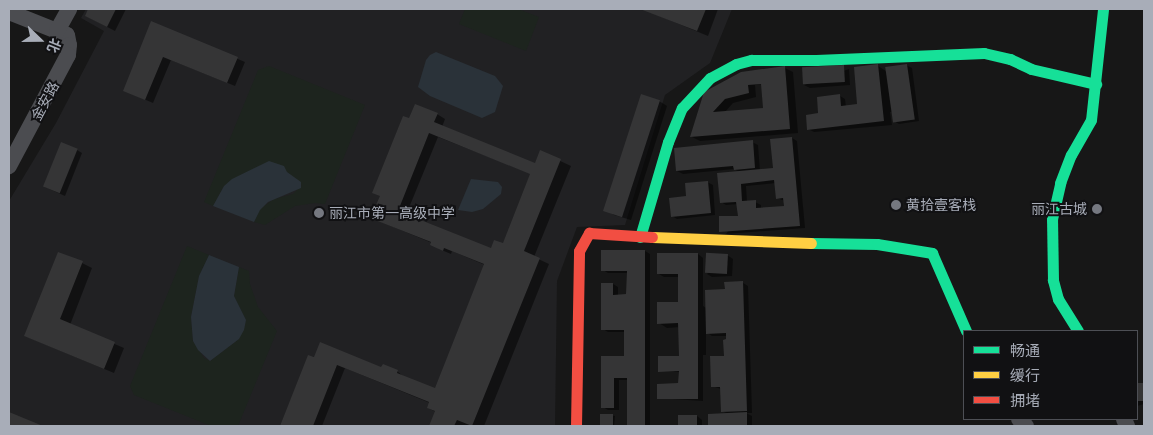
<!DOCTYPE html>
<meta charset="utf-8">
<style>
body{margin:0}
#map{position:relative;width:1153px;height:435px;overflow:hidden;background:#171717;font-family:Barlow,"Noto Sans SC",sans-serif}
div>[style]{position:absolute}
.built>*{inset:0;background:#212123}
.green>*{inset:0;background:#1d241e}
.water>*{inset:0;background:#2a3239}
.shadow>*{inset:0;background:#0007}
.building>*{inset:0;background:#353536;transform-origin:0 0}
.street>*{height:16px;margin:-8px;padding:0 8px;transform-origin:8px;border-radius:8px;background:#4b4c50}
.fast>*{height:11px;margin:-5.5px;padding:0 5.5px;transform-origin:5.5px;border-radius:5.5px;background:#16e098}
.slow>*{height:11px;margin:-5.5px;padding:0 5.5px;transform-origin:5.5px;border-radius:5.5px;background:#ffcf43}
.jam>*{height:11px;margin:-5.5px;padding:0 5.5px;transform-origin:5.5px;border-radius:5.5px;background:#f24e42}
.dots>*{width:14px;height:14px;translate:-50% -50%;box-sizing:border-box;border:2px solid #111113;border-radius:50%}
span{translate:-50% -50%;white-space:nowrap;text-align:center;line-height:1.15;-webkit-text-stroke:4px #111113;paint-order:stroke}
.street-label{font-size:14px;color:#a8adb8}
.poi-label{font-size:14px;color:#a8adb8}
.left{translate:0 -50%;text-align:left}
.right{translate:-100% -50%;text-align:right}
.frame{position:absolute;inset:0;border:10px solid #a8adb8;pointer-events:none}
.legend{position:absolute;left:963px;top:330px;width:175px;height:90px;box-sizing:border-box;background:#111113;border:1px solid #4d4f55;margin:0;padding:6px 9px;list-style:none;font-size:15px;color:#a8adb8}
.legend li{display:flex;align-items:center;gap:10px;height:25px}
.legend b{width:25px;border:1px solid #4d4f55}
.north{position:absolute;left:15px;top:15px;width:50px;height:50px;-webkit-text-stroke:4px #111113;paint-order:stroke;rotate:112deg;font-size:14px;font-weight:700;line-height:20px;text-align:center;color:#a8adb8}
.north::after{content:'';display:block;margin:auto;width:18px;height:22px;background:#a8adb8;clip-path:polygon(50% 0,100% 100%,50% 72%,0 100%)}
</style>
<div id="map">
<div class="built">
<div style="clip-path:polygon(86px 9px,732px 9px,710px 63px,665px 95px,625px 225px,577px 227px,557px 281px,555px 426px,9px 426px,9px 201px,56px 123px,104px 31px,81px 18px)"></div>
</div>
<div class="green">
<div style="clip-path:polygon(465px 9px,518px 9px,539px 17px,526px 51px,459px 24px)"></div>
<div style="clip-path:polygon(269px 66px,365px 105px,325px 204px,315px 203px,295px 206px,265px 225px,254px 222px,260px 209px,274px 199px,293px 194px,302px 185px,287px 172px,245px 173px,224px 186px,213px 206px,204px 202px,258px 70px)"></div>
<div style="clip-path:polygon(187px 246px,209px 255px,199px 276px,191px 317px,193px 341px,204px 358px,210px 361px,239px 339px,246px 320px,234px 296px,239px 267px,249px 271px,250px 284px,258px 307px,277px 331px,238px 426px,211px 426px,134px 395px,130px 386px)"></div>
</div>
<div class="water">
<div style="clip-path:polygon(436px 52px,495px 76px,503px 86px,495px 112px,482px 118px,430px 96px,418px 87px,426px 60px,430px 55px)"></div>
<div style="clip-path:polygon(269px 161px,284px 166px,287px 172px,301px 182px,301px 188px,268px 202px,260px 210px,254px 222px,213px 206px,224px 186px,232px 179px)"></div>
<div style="clip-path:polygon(471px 179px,498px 182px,502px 187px,501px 194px,483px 209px,472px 212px,458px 210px)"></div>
<div style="clip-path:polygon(209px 255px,239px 267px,234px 296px,246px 320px,244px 330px,239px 339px,210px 361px,198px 350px,193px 341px,191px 317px,199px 276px)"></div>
</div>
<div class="shadow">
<div style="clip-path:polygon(90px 9px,126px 9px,115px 31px,86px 16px)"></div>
<div style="clip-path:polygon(718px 9px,708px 36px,645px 10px,645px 9px)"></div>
<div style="clip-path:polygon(151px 22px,245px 62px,235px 86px,171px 60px,153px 103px,132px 94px)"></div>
<div style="clip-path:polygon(906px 65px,912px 68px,919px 121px,899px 124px,894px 121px,892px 112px,890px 112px,892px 125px,814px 132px,808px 129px,840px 96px,845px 99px,846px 107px,859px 106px,878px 66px,886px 71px)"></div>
<div style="clip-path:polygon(evenodd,785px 68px,793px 72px,798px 133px,700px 141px,692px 137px,705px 92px,785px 68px,763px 84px,765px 110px,724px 113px,733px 103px,756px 97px,755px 85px,763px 84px)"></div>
<div style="clip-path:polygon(849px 69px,850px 85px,810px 88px,804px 85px)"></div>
<div style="clip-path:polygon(659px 101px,667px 106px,631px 220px,614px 215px,606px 210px)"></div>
<div style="clip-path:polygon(evenodd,437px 114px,445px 119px,442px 127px,536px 164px,541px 152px,571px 166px,534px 257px,549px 264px,484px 426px,430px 426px,436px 412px,428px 408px,430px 403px,345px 368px,322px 426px,281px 426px,309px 356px,397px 371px,404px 377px,435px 390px,485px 265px,452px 251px,451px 254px,439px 249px,432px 243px,372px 218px,410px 120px,437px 114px,438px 137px,532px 174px,503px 245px,491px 250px,406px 215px,438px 137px)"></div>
<div style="clip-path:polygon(evenodd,792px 138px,797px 141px,805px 228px,726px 234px,739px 217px,738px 204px,726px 205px,721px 202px,741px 173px,734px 169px,683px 174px,677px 171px,752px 142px,758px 145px,760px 171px,774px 169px,792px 138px,776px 183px,777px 198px,785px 201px,785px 207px,761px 209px,761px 205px,755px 202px,747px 202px,746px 186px,776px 183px)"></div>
<div style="clip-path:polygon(77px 150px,82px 153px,65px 196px,45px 187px)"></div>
<div style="clip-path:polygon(707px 182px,713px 185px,715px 215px,677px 219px,672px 216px,687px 198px)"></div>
<div style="clip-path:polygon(645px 251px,650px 254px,650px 426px,628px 426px,628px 380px,619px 380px,619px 410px,608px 410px,603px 407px,603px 358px,625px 357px,625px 332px,608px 332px,603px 329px,613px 284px,618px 287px,618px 296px,628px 296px,628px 273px,608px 273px,603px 270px)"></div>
<div style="clip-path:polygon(698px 254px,703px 258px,703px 306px,706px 308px,726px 290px,743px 283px,748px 286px,752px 413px,746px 413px,752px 416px,752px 426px,710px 426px,709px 415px,728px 414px,722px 411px,721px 389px,712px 386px,725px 357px,727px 336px,712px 336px,706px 332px,706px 355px,703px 355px,703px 401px,658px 398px,678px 385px,680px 372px,659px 371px,680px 358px,680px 327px,667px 328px,659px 323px,679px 303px,679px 277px,664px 277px,659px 274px)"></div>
<div style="clip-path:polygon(727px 255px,733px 259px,732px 276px,712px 277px,707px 274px)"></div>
<div style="clip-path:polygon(82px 263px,92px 268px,70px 325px,124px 348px,114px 373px,25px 336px)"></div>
<div style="clip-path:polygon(1144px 384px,1144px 404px,1137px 406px,1137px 386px)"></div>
<div style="clip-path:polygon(601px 415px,615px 416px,614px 426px,601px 426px)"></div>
<div style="clip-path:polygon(697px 416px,702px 420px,702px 426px,679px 426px,679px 417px)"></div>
</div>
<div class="building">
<div style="clip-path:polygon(88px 9px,116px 9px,107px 27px,85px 16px)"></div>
<div style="clip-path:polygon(640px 9px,706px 9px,697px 31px)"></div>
<div style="clip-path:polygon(151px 21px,238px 57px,227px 83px,163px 57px,145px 100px,123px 91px)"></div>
<div style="clip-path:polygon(878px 64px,884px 121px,807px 130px,806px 115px,818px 113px,817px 97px,840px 94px,841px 106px,857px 104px,854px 67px)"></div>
<div style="left:907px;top:64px;width:56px;height:22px;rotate:82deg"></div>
<div style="left:844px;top:65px;width:17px;height:42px;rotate:87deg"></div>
<div style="clip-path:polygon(evenodd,785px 66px,790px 129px,690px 137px,704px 92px,741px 72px,785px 66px,761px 84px,763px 108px,713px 112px,725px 99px,749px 93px,748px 85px,761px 84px)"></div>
<div style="left:641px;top:94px;width:20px;height:123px;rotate:18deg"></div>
<div style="clip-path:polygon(evenodd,415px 104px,438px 113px,434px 122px,535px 163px,540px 150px,561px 159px,524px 251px,540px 258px,472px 426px,457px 420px,454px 426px,429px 426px,435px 411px,427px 408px,429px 402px,337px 365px,313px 426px,280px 426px,308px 355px,314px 357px,320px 342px,381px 367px,383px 364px,398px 370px,397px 373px,435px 388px,484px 264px,444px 248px,443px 251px,430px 245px,431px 242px,370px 218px,380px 196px,372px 193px,403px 116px,409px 118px,415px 104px,429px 133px,530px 174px,503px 243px,494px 240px,491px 248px,398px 211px,429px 133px)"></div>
<div style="clip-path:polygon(evenodd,792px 137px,800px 226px,719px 232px,719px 216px,738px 216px,736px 202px,720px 203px,717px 173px,773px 168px,770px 139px,792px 137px,774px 180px,776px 199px,783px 198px,784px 206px,756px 208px,756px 200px,742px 201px,741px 184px,774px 180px)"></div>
<div style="clip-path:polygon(753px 140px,755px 168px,734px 170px,733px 166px,676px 171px,674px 148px)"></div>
<div style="left:61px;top:142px;width:18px;height:48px;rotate:22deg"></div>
<div style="clip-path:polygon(708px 181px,711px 213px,671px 217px,669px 198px,686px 196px,685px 183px)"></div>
<div style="clip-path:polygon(601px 250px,645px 250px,645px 426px,627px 426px,627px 378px,614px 378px,614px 408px,601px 408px,601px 356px,624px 356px,624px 330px,601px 330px,601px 283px,613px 283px,613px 295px,626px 294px,627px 271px,601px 271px)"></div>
<div style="clip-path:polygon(58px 252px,83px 261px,60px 319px,115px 342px,104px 369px,24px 336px)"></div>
<div style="clip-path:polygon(657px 253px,698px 253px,698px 399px,657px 399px,657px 384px,678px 383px,679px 371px,658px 372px,658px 356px,679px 356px,678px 323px,657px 324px,657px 302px,678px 302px,678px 274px,657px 274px)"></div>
<div style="left:728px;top:254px;width:20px;height:22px;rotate:93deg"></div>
<div style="clip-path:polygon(743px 281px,747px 411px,721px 412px,720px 387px,711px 387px,710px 356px,724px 356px,723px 340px,726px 339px,726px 333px,706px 334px,705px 290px,725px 289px,724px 282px)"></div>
<div style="left:1144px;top:383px;width:18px;height:7px;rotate:90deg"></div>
<div style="clip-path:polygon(9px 412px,43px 426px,9px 426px)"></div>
<div style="clip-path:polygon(747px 412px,747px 426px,708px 426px,708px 414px)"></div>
<div style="left:600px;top:414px;width:13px;height:12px"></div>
<div style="left:678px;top:415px;width:19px;height:11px"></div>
</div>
<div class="street">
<div style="left:9px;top:12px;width:62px;rotate:21.6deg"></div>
<div style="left:67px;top:35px;width:10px;rotate:79deg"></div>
<div style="left:69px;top:45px;width:10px;rotate:96deg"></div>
<div style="left:68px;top:55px;width:126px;rotate:118deg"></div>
<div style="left:57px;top:31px;width:25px;rotate:-61deg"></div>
<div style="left:1019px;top:419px;width:10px;rotate:45deg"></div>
<div style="left:1124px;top:419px;width:8px;rotate:67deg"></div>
</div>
<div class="fast">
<div style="left:640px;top:237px;width:99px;rotate:-73.6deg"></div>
<div style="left:668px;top:142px;width:37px;rotate:-68deg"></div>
<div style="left:682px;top:108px;width:41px;rotate:-47deg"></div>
<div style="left:710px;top:78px;width:30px;rotate:-28deg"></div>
<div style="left:736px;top:64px;width:16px;rotate:-15deg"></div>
<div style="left:751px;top:60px;width:65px"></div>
<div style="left:816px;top:60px;width:168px;rotate:-2.4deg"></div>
<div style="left:984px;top:53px;width:27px;rotate:13deg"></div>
<div style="left:1010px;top:59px;width:23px;rotate:25deg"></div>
<div style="left:1031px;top:69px;width:67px;rotate:13deg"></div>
<div style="left:811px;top:243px;width:66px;rotate:0.9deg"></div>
<div style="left:877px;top:244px;width:56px;rotate:9.3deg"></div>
<div style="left:932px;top:253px;width:85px;rotate:66.4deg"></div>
<div style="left:1078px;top:331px;width:38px;rotate:-122deg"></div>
<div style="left:1058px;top:299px;width:20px;rotate:-105deg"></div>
<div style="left:1053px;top:280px;width:61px;rotate:-90.9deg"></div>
<div style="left:1052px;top:219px;width:37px;rotate:-77deg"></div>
<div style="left:1060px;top:183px;width:30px;rotate:-69deg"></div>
<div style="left:1071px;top:155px;width:40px;rotate:-60.3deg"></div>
<div style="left:1091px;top:120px;width:112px;rotate:-83.8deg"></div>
</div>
<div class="slow">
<div style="left:652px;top:237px;width:159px;rotate:2.2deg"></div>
</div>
<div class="jam">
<div style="left:576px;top:426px;width:175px;rotate:-89deg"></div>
<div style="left:579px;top:251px;width:21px;rotate:-61deg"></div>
<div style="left:589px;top:233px;width:63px;rotate:3.6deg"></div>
</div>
<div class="dots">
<div style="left:896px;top:205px;background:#757880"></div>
<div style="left:1097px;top:209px;background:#757880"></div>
<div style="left:319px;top:213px;background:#757880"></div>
</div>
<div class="street-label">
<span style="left:45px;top:101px;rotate:-62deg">金安路</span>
</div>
<div class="poi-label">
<span class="left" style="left:906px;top:205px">黄拾壹客栈</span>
<span class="right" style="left:1087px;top:209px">丽江古城</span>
<span class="left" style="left:329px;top:213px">丽江市第一高级中学</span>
</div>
<div class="frame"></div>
<ul class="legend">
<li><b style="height:6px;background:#16e098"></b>畅通</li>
<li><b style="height:6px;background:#ffcf43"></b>缓行</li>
<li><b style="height:6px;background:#f24e42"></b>拥堵</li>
</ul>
<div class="north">北</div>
</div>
